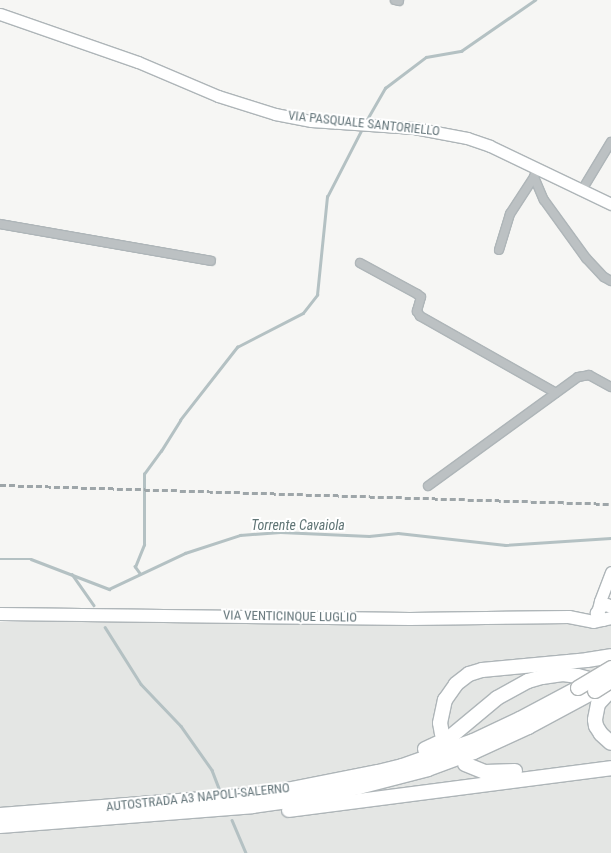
<!DOCTYPE html>
<style>
body{margin:0}
#map{position:relative;width:611px;height:853px;overflow:hidden;background:#f6f6f4;font-family:"Roboto Condensed",sans-serif}
div>[style]{position:absolute}
.built>*{inset:0;background:#e4e6e4;transform-origin:0 0}
.stream>*{height:2.5px;margin:-1.25px;padding:0 1.25px;transform-origin:1.25px;border-radius:1.25px;background:#b4c1c3}
.roads{filter:drop-shadow(1px 0 #aeb5b8) drop-shadow(-1px 0 #aeb5b8) drop-shadow(0 1px #aeb5b8) drop-shadow(0 -1px #aeb5b8)}
.street>*{height:8px;margin:-4px;padding:0 4px;transform-origin:4px;border-radius:4px;background:#bcc1c3}
.secondary>*{height:11px;margin:-5.5px;padding:0 5.5px;transform-origin:5.5px;border-radius:5.5px;background:#fff}
.primary>*{height:12px;margin:-6px;padding:0 6px;transform-origin:6px;border-radius:6px;background:#fff}
.highway>*{height:14px;margin:-7px;padding:0 7px;transform-origin:7px;border-radius:7px;background:#fff}
.rail>*{height:2.5px;margin-top:-1.25px;transform-origin:0;background:repeating-linear-gradient(90deg,#9ea6a9 0 6px,transparent 0 9px)}
.bridges{filter:drop-shadow(1px 0 #b0b5b6) drop-shadow(-1px 0 #b0b5b6) drop-shadow(0 1px #b0b5b6) drop-shadow(0 -1px #b0b5b6)}
.highway-bridge>*{height:14px;margin:-7px;padding:0 7px;transform-origin:7px;border-radius:7px;background:#fff}
span{translate:-50% -50%;white-space:nowrap;text-align:center;line-height:1.15;-webkit-text-stroke:4px #fff;paint-order:stroke}
.street-label{font-size:13px;color:#65767b}
.water-label{font-size:14px;color:#607576;font-style:italic}
</style>
<div id="map">
<div class="built">
<div style="left:611px;top:622px;width:231px;height:611px;rotate:90deg"></div>
</div>
<div class="stream">
<div style="left:366px;top:121px;width:38px;rotate:-60deg"></div>
<div style="left:385px;top:88px;width:51px;rotate:-37.1deg"></div>
<div style="left:426px;top:57px;width:36px;rotate:-10deg"></div>
<div style="left:461px;top:51px;width:90px;rotate:-34.6deg"></div>
<div style="left:0;top:559px;width:31px"></div>
<div style="left:31px;top:559px;width:84px;rotate:21deg"></div>
<div style="left:109px;top:589px;width:84px;rotate:-25.3deg"></div>
<div style="left:185px;top:553px;width:58px;rotate:-18.1deg"></div>
<div style="left:240px;top:535px;width:40px;rotate:-4.3deg"></div>
<div style="left:280px;top:532px;width:89px;rotate:2.6deg"></div>
<div style="left:369px;top:536px;width:29px;rotate:-6deg"></div>
<div style="left:398px;top:533px;width:108px;rotate:6.4deg"></div>
<div style="left:505px;top:545px;width:106px;rotate:-3.8deg"></div>
<div style="left:72px;top:574px;width:38px;rotate:55deg"></div>
<div style="left:140px;top:574px;width:9px;rotate:-126deg"></div>
<div style="left:135px;top:567px;width:24px;rotate:-68deg"></div>
<div style="left:144px;top:545px;width:71px;rotate:-90deg"></div>
<div style="left:144px;top:474px;width:29px;rotate:-54deg"></div>
<div style="left:161px;top:451px;width:36px;rotate:-58deg"></div>
<div style="left:180px;top:420px;width:93px;rotate:-52deg"></div>
<div style="left:237px;top:347px;width:74px;rotate:-27.3deg"></div>
<div style="left:303px;top:313px;width:23px;rotate:-52deg"></div>
<div style="left:317px;top:295px;width:99px;rotate:-84.2deg"></div>
<div style="left:327px;top:197px;width:79px;rotate:-62.8deg"></div>
<div style="left:105px;top:627px;width:67px;rotate:57.7deg"></div>
<div style="left:141px;top:684px;width:58px;rotate:46.4deg"></div>
<div style="left:181px;top:726px;width:54px;rotate:54.8deg"></div>
<div style="left:212px;top:770px;width:22px;rotate:69deg"></div>
<div style="left:232px;top:820px;width:36px;rotate:67deg"></div>
</div>
<div class="roads">
<div class="street">
<div style="left:395px;top:0;width:4px;rotate:14deg"></div>
<div style="left:537px;top:168px;width:9px;rotate:108deg"></div>
<div style="left:534px;top:177px;width:25px;rotate:67deg"></div>
<div style="left:544px;top:200px;width:72px;rotate:54.1deg"></div>
<div style="left:586px;top:258px;width:26px;rotate:47deg"></div>
<div style="left:604px;top:277px;width:8px;rotate:30deg"></div>
<div style="left:582px;top:190px;width:56px;rotate:-58.9deg"></div>
<div style="left:0;top:224px;width:214px;rotate:9.9deg"></div>
<div style="left:499px;top:250px;width:38px;rotate:-73deg"></div>
<div style="left:510px;top:214px;width:44px;rotate:-57deg"></div>
<div style="left:360px;top:263px;width:65px;rotate:28.5deg"></div>
<div style="left:417px;top:294px;width:5px;rotate:37deg"></div>
<div style="left:421px;top:297px;width:15px;rotate:106deg"></div>
<div style="left:417px;top:311px;width:6px;rotate:59deg"></div>
<div style="left:420px;top:316px;width:156px;rotate:29.5deg"></div>
<div style="left:428px;top:486px;width:185px;rotate:-36deg"></div>
<div style="left:578px;top:377px;width:11px;rotate:-10deg"></div>
<div style="left:589px;top:375px;width:25px;rotate:29deg"></div>
</div>
<div class="secondary">
<div style="left:0;top:14px;width:146px;rotate:19.2deg"></div>
<div style="left:138px;top:62px;width:87px;rotate:23deg"></div>
<div style="left:218px;top:96px;width:60px;rotate:17.5deg"></div>
<div style="left:275px;top:114px;width:37px;rotate:11deg"></div>
<div style="left:311px;top:121px;width:103px;rotate:3.9deg"></div>
<div style="left:414px;top:128px;width:54px;rotate:10.7deg"></div>
<div style="left:467px;top:138px;width:24px;rotate:19deg"></div>
<div style="left:490px;top:146px;width:134px;rotate:25.6deg"></div>
<div style="left:598px;top:609px;width:8px;rotate:-76deg"></div>
<div style="left:600px;top:601px;width:31px;rotate:-69deg"></div>
</div>
<div class="primary">
<div style="left:611px;top:607px;width:4px;rotate:-153deg"></div>
<div style="left:607px;top:605px;width:5px;rotate:169deg"></div>
<div style="left:602px;top:606px;width:9px;rotate:126deg"></div>
<div style="left:597px;top:613px;width:9px;rotate:49deg"></div>
<div style="left:603px;top:620px;width:8px;rotate:-14deg"></div>
<div style="left:0;top:614px;width:410px;rotate:0.7deg"></div>
<div style="left:410px;top:619px;width:159px;rotate:-0.7deg"></div>
<div style="left:569px;top:617px;width:25px;rotate:11deg"></div>
<div style="left:594px;top:622px;width:9px;rotate:-13deg"></div>
</div>
<div class="highway">
<div style="left:611px;top:690px;width:19px;rotate:133deg"></div>
<div style="left:598px;top:704px;width:16px;rotate:101deg"></div>
<div style="left:595px;top:720px;width:6px;rotate:81deg"></div>
<div style="left:596px;top:726px;width:9px;rotate:58deg"></div>
<div style="left:601px;top:734px;width:13px;rotate:42deg"></div>
<div style="left:442px;top:734px;width:11px;rotate:-100deg"></div>
<div style="left:440px;top:723px;width:24px;rotate:-78deg"></div>
<div style="left:445px;top:700px;width:19px;rotate:-55deg"></div>
<div style="left:456px;top:684px;width:16px;rotate:-38deg"></div>
<div style="left:469px;top:674px;width:14px;rotate:-17deg"></div>
<div style="left:482px;top:670px;width:105px;rotate:-5.4deg"></div>
<div style="left:587px;top:660px;width:24px;rotate:-9deg"></div>
<div style="left:425px;top:749px;width:26px;rotate:-25deg"></div>
<div style="left:449px;top:738px;width:62px;rotate:-39.8deg"></div>
<div style="left:497px;top:698px;width:35px;rotate:-29deg"></div>
<div style="left:528px;top:681px;width:15px;rotate:-16deg"></div>
<div style="left:542px;top:677px;width:21px;rotate:-8deg"></div>
<div style="left:563px;top:674px;width:15px;rotate:8deg"></div>
<div style="left:578px;top:676px;width:24px;rotate:15deg"></div>
<div style="left:465px;top:764px;width:22px;rotate:22deg"></div>
<div style="left:485px;top:772px;width:30px;rotate:-2deg"></div>
<div style="left:289px;top:810px;width:325px;rotate:-7.4deg"></div>
<div style="left:0;top:815px;width:253px;rotate:-4.5deg"></div>
<div style="left:252px;top:795px;width:24px;rotate:-7deg"></div>
<div style="left:276px;top:792px;width:104px;rotate:-11.1deg"></div>
<div style="left:378px;top:772px;width:25px;rotate:-14deg"></div>
<div style="left:402px;top:766px;width:75px;rotate:-19.4deg"></div>
<div style="left:473px;top:741px;width:52px;rotate:-25.1deg"></div>
<div style="left:520px;top:719px;width:66px;rotate:-28.1deg"></div>
<div style="left:0;top:826px;width:253px;rotate:-4.5deg"></div>
<div style="left:252px;top:806px;width:36px;rotate:-8deg"></div>
<div style="left:288px;top:801px;width:72px;rotate:-11.2deg"></div>
<div style="left:359px;top:787px;width:71px;rotate:-14.6deg"></div>
<div style="left:428px;top:769px;width:49px;rotate:-20.3deg"></div>
<div style="left:474px;top:752px;width:60px;rotate:-24.8deg"></div>
<div style="left:528px;top:727px;width:76px;rotate:-28.2deg"></div>
</div>
</div>
<div class="rail">
<div style="left:0;top:485px;width:611px;rotate:1.78deg"></div>
</div>
<div class="bridges">
<div class="highway-bridge">
<div style="left:578px;top:688px;width:39px;rotate:-31deg"></div>
<div style="left:595px;top:691px;width:19px;rotate:-32deg"></div>
</div>
</div>
<div class="street-label">
<span style="left:364px;top:124px;rotate:6deg">VIA PASQUALE SANTORIELLO</span>
<span style="left:290px;top:617px;rotate:1deg">VIA VENTICINQUE LUGLIO</span>
<span style="left:198px;top:798px;rotate:-6deg">AUTOSTRADA A3 NAPOLI-SALERNO</span>
</div>
<div class="water-label">
<span style="left:298px;top:525px">Torrente Cavaiola</span>
</div>
</div>
